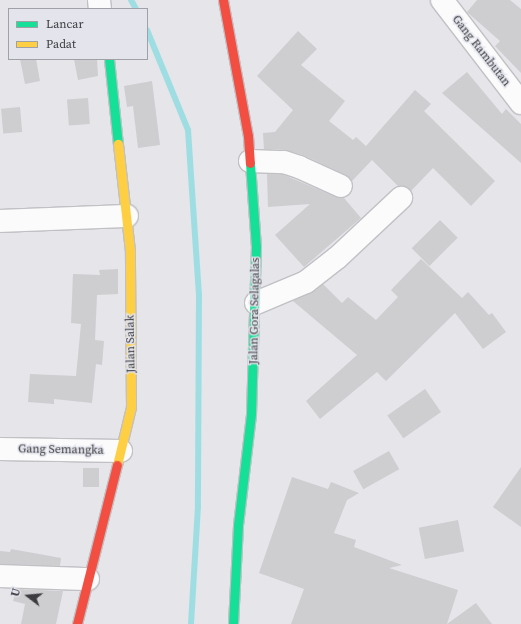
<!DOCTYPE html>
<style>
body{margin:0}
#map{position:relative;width:521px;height:624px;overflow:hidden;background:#e5e5ea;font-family:"Source Serif 4",serif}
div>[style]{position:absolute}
.stream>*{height:6px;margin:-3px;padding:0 3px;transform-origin:3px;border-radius:3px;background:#9edee3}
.building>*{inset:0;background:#ceced1;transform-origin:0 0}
.roads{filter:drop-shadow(1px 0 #c1c1c5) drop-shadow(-1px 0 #c1c1c5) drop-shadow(0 1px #c1c1c5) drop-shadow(0 -1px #c1c1c5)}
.street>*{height:22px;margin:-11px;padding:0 11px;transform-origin:11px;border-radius:11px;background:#fbfbfc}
.fast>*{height:9px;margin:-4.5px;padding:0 4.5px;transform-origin:4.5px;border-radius:4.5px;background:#16e098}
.slow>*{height:9px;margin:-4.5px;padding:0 4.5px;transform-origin:4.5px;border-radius:4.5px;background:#ffcf43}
.jam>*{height:9px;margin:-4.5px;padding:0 4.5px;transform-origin:4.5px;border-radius:4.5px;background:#f24e42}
span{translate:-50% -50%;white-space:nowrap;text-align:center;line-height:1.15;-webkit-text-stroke:3px #e3e4ec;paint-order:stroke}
.street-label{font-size:12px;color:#3c3c40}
.legend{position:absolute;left:8px;top:8px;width:140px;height:52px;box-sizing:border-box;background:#e3e4ec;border:1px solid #a0a1a7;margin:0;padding:5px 7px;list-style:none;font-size:12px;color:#3c3c40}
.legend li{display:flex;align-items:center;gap:8px;height:20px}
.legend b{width:20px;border:1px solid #a0a1a7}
.north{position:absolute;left:8px;top:576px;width:40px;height:40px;-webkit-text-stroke:3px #e3e4ec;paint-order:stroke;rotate:286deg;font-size:11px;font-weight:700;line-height:16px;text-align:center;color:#3c3c40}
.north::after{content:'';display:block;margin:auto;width:14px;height:18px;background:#3c3c40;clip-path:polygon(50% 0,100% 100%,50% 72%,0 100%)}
</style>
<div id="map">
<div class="stream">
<div style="left:131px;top:0;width:10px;rotate:61deg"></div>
<div style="left:147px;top:30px;width:108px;rotate:67.7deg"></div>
<div style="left:188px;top:130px;width:165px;rotate:86.2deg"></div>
<div style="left:199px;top:295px;width:211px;rotate:90.3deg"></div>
<div style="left:198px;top:506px;width:118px;rotate:93.4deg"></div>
</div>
<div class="building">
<div style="clip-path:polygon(477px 0,510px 0,521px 9px,521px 73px,495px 46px,500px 41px,467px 12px)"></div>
<div style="clip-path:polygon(298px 31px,317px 49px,301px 65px,345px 101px,329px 121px,353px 140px,356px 137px,366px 146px,415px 90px,431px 104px,424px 111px,495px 181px,471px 206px,433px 168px,411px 191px,398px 186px,372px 160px,352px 181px,346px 175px,303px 155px,285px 150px,264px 149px,263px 133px,275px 132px,293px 110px,257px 76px)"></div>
<div style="clip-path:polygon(20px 59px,36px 59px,40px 81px,25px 84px)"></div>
<div style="clip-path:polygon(74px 59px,97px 59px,98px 76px,78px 80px)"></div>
<div style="clip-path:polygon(467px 72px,502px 114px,506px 109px,521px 124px,521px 163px,442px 93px)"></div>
<div style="clip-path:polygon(152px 81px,160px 145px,138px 148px,133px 106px,127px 107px,124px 86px)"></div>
<div style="left:88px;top:98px;width:26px;height:21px;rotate:86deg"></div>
<div style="left:20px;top:107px;width:25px;height:19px;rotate:85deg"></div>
<div style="clip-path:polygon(267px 174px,282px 174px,336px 197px,344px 198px,361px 218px,304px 267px,275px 235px,310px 204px,268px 207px)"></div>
<div style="left:440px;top:220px;width:25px;height:40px;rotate:45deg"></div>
<div style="clip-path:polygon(421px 259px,462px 298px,468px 292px,489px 315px,492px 313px,506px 332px,483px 349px,455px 313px,386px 381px,377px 372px,320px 419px,306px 401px,357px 355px,293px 301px,323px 284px,342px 303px,348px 297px,376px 320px,398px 297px,391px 290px)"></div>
<div style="clip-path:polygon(118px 269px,118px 294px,97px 295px,95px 340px,104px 341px,102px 365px,96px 364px,92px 403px,54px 399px,54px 404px,28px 402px,30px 374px,76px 376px,81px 324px,71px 323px,73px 274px,100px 275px,99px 270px)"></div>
<div style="left:425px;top:389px;width:28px;height:46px;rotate:55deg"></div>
<div style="left:389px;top:451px;width:21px;height:41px;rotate:61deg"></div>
<div style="clip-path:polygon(521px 467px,521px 527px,493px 507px)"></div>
<div style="left:83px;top:468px;width:16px;height:19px"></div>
<div style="clip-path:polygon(292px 477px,328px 489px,331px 482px,359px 493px,347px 500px,334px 533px,356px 540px,354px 547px,402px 565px,389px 568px,458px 590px,447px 624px,291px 624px,304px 589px,259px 573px)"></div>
<div style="left:458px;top:520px;width:32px;height:40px;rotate:79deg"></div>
<div style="clip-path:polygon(11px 549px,61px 558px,60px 566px,0 564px,0 551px,10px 552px)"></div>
<div style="clip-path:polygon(16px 589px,63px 591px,56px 624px,21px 624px,25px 604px,13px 601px)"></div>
<div style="clip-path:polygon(476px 603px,492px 624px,447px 624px)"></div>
</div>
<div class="roads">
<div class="street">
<div style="left:99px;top:0;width:9px;rotate:84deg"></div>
<div style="left:442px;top:0;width:130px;rotate:52.5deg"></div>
<div style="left:250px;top:161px;width:34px;rotate:2deg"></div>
<div style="left:284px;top:162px;width:16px;rotate:18deg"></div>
<div style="left:299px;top:167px;width:46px;rotate:24.3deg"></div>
<div style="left:0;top:221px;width:127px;rotate:-2.3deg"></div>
<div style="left:256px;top:303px;width:54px;rotate:-22.8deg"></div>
<div style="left:306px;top:282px;width:39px;rotate:-38deg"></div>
<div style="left:337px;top:258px;width:88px;rotate:-43.2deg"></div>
<div style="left:0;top:449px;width:121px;rotate:0.9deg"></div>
<div style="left:0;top:576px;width:88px;rotate:2deg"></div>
</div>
<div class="fast">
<div style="left:109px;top:59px;width:85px;rotate:84deg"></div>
<div style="left:233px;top:624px;width:99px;rotate:-87.1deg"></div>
<div style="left:238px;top:525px;width:112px;rotate:-83.3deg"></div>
<div style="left:251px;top:414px;width:167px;rotate:-88.3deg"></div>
<div style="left:256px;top:247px;width:84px;rotate:-94.1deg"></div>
</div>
<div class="slow">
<div style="left:117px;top:465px;width:60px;rotate:-76.4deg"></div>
<div style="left:131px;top:407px;width:156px;rotate:-90.4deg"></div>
<div style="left:130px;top:251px;width:108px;rotate:-96.4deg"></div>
</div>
<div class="jam">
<div style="left:223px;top:0;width:138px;rotate:79.6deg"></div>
<div style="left:248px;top:136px;width:27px;rotate:86deg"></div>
<div style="left:77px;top:624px;width:164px;rotate:-75.9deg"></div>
</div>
</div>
<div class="street-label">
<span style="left:481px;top:51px;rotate:52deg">Gang Rambutan</span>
<span style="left:255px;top:311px;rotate:-89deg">Jalan Gora Selagalas</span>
<span style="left:131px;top:344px;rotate:-91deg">Jalan Salak</span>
<span style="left:61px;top:450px;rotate:1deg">Gang Semangka</span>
</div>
<ul class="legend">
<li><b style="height:5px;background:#16e098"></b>Lancar</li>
<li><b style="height:5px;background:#ffcf43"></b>Padat</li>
</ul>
<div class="north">U</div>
</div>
